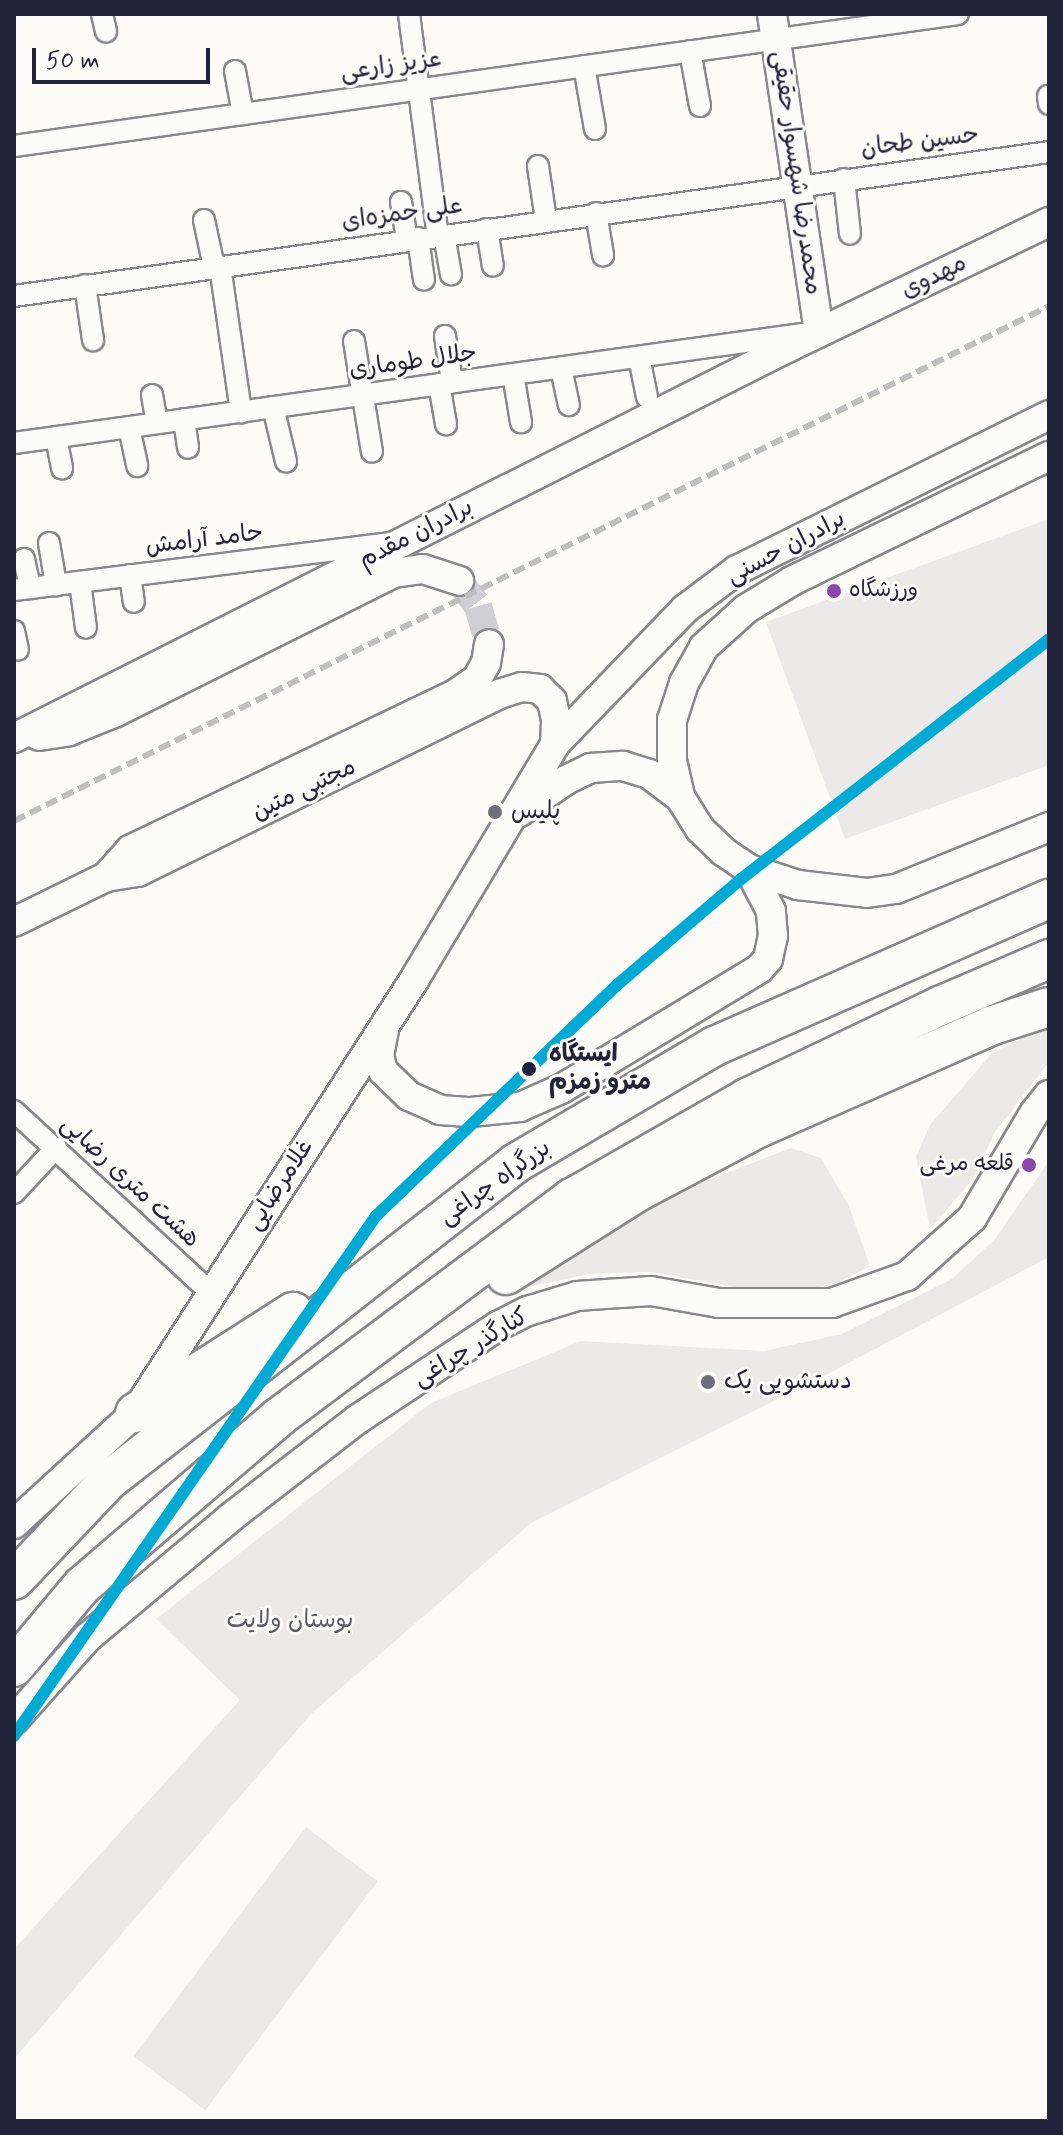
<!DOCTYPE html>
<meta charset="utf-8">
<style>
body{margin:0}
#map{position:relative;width:1063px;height:2135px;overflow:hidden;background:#fcfbf8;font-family:Mynerve,"Playpen Sans Arabic",sans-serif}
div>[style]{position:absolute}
.green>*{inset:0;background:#ebeae8;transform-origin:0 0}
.secondary-tunnel>*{height:28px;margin-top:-14px;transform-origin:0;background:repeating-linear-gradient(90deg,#d0d0d2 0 28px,transparent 0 42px)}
.roads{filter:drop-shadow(2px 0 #88888c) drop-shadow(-2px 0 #88888c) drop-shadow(0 2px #88888c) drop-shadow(0 -2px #88888c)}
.street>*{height:20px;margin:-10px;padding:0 10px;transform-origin:10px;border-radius:10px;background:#fbfbf9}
.secondary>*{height:28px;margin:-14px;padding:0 14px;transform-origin:14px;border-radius:14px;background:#fbfbf9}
.highway>*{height:38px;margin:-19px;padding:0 19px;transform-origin:19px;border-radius:19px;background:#fbfbf9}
.rail>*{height:6px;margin-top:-3px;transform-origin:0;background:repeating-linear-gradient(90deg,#bfbfc0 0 12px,transparent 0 18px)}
.metro-1>*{height:12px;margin:-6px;padding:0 6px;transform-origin:6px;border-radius:6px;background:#00aad4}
.dots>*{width:22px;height:22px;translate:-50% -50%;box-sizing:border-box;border:4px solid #fdfcf7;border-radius:50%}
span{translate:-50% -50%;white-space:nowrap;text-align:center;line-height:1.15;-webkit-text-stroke:6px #fdfcf7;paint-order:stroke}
.bus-label{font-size:22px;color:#22223b}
.left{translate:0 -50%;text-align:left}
.right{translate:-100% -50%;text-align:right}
.street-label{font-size:24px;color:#22223b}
.poi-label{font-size:24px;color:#22223b}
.stop-label{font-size:24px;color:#22223b;font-weight:700}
.park-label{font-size:24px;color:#5a5a6b}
.frame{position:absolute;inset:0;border:16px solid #22223b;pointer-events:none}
.scale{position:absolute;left:32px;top:48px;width:178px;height:36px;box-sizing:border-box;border:4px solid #22223b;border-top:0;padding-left:10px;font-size:24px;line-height:28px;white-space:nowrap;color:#22223b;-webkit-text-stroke:6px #fdfcf7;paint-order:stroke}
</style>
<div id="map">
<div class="green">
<div style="clip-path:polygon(1049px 519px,1049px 765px,845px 839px,766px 622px)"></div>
<div style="clip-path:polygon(1049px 1025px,1049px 1062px,995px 1132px,973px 1179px,930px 1229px,916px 1157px,930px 1125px,992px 1053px)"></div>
<div style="clip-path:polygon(791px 1148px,821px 1158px,849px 1206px,870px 1266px,835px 1284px,796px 1291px,747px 1289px,650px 1272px,589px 1274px,519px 1289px,651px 1202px)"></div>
<div style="clip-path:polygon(1049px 1161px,1049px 1257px,822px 1377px,531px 1523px,311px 1714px,14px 2059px,14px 1949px,240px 1700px,156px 1619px,431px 1403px,581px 1341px,764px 1351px,842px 1334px,952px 1279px,995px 1239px)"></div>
<div style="left:306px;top:1827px;width:90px;height:287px;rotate:37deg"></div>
</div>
<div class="secondary-tunnel">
<div style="left:459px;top:581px;width:31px;rotate:53deg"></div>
<div style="left:478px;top:606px;width:40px;rotate:74deg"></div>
</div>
<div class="roads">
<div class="street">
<div style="left:102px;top:14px;width:18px;rotate:77deg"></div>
<div style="left:409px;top:14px;width:224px;rotate:82.6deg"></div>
<div style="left:690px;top:51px;width:56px;rotate:79.7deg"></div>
<div style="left:584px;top:66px;width:64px;rotate:80.1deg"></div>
<div style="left:235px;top:71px;width:44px;rotate:79.5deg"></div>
<div style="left:1048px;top:96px;width:8px;rotate:83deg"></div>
<div style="left:14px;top:146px;width:953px;rotate:-7.96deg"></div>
<div style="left:538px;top:166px;width:55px;rotate:81.6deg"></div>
<div style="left:844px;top:179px;width:55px;rotate:83.8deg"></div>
<div style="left:401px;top:202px;width:38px;rotate:81deg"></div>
<div style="left:596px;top:213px;width:43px;rotate:80.5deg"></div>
<div style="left:204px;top:220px;width:48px;rotate:78deg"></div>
<div style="left:487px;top:229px;width:37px;rotate:81deg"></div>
<div style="left:444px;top:235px;width:40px;rotate:80deg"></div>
<div style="left:418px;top:238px;width:42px;rotate:81.9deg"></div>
<div style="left:220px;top:266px;width:148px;rotate:81.8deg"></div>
<div style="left:85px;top:285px;width:56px;rotate:81.7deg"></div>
<div style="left:14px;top:296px;width:1045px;rotate:-7.92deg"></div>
<div style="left:445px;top:336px;width:47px;rotate:81.3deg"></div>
<div style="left:354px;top:341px;width:112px;rotate:80.8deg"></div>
<div style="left:639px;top:357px;width:41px;rotate:78.7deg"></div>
<div style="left:561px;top:368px;width:38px;rotate:78deg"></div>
<div style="left:513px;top:374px;width:49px;rotate:80.5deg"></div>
<div style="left:439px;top:384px;width:41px;rotate:80.1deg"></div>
<div style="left:152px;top:395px;width:28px;rotate:80deg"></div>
<div style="left:273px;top:407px;width:56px;rotate:76.5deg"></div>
<div style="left:184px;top:419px;width:29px;rotate:82deg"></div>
<div style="left:129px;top:427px;width:40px;rotate:78deg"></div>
<div style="left:56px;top:437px;width:32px;rotate:79deg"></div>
<div style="left:14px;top:443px;width:796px;rotate:-7.87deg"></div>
<div style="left:49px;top:543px;width:43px;rotate:80.5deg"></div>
<div style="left:24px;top:559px;width:30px;rotate:78deg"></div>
<div style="left:130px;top:575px;width:27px;rotate:82deg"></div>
<div style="left:80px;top:582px;width:46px;rotate:82.6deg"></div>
<div style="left:14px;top:590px;width:378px;rotate:-7.1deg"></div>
<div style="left:14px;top:631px;width:19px;rotate:78deg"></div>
<div style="left:14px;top:1111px;width:267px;rotate:42.7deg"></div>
<div style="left:14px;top:1193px;width:62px;rotate:-47deg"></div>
</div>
<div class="secondary">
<div style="left:772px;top:14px;width:321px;rotate:81.6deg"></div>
<div style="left:1049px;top:456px;width:286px;rotate:154.1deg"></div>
<div style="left:792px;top:581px;width:54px;rotate:148.7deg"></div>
<div style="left:746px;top:609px;width:57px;rotate:137.9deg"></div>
<div style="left:704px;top:647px;width:41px;rotate:119.1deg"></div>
<div style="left:684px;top:683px;width:39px;rotate:108deg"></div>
<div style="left:672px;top:720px;width:41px;rotate:90deg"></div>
<div style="left:672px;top:761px;width:37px;rotate:77deg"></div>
<div style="left:680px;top:797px;width:38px;rotate:58deg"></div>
<div style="left:700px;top:829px;width:33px;rotate:44deg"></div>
<div style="left:724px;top:852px;width:30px;rotate:34deg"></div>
<div style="left:749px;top:869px;width:52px;rotate:18.1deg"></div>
<div style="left:798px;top:885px;width:69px;rotate:6.6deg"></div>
<div style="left:867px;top:893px;width:29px;rotate:-8deg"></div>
<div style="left:896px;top:889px;width:165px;rotate:-22.1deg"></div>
<div style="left:39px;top:736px;width:30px;rotate:-9deg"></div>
<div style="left:69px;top:731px;width:51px;rotate:-22deg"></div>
<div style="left:116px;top:712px;width:311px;rotate:-26.6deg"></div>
<div style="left:394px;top:573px;width:29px;rotate:-8deg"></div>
<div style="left:423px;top:569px;width:38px;rotate:18deg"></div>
<div style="left:14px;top:738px;width:868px;rotate:-26.77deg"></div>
<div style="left:789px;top:347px;width:288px;rotate:-25.7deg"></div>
<div style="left:518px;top:813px;width:58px;rotate:-34.5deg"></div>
<div style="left:566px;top:780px;width:28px;rotate:-26deg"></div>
<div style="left:591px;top:768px;width:32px;rotate:-4deg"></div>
<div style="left:623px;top:766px;width:27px;rotate:17deg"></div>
<div style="left:649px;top:774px;width:39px;rotate:37deg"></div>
<div style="left:106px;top:877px;width:36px;rotate:-48deg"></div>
<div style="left:130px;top:850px;width:363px;rotate:-25.6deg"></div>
<div style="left:457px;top:693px;width:24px;rotate:-35deg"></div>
<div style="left:477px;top:679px;width:18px;rotate:-61deg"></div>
<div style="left:486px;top:663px;width:19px;rotate:-81deg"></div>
<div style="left:14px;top:922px;width:102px;rotate:-26.1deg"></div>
<div style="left:106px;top:877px;width:32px;rotate:-9deg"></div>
<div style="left:138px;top:872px;width:402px;rotate:-26.2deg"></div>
<div style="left:499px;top:694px;width:24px;rotate:-17deg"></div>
<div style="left:522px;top:687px;width:18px;rotate:6deg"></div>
<div style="left:540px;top:689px;width:17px;rotate:45deg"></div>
<div style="left:552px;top:701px;width:19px;rotate:78deg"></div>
<div style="left:556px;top:720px;width:24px;rotate:92deg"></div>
<div style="left:384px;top:1030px;width:25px;rotate:101deg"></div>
<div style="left:379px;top:1055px;width:16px;rotate:76deg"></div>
<div style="left:383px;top:1071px;width:36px;rotate:44deg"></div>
<div style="left:409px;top:1096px;width:34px;rotate:24deg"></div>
<div style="left:440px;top:1110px;width:31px;rotate:4deg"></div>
<div style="left:471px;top:1112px;width:49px;rotate:-5.8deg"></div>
<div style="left:520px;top:1107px;width:45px;rotate:-23.7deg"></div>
<div style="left:561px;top:1089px;width:232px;rotate:-31.2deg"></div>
<div style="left:759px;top:969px;width:13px;rotate:-48deg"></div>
<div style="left:768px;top:959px;width:24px;rotate:-78deg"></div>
<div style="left:773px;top:936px;width:25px;rotate:-95deg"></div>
<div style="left:771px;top:911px;width:47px;rotate:-117.6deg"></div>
<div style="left:14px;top:1524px;width:164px;rotate:-42.5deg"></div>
<div style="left:135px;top:1413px;width:515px;rotate:-57.2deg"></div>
<div style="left:414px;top:980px;width:275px;rotate:-59.1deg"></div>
<div style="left:555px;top:744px;width:187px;rotate:-46.1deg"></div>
<div style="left:685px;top:609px;width:65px;rotate:-36.9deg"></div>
<div style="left:737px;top:570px;width:348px;rotate:-26.4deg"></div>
<div style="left:14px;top:1720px;width:110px;rotate:-48.3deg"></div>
<div style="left:87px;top:1638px;width:188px;rotate:-40deg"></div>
<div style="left:231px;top:1517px;width:160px;rotate:-37.7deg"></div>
<div style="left:358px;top:1419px;width:168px;rotate:-33.6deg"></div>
<div style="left:498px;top:1326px;width:34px;rotate:-27deg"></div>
<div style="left:528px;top:1311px;width:51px;rotate:-17deg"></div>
<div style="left:577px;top:1296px;width:74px;rotate:-3.9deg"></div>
<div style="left:651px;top:1291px;width:69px;rotate:10deg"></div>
<div style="left:719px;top:1303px;width:113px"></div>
<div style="left:832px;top:1303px;width:80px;rotate:-19.8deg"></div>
<div style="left:907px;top:1276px;width:87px;rotate:-41.7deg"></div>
<div style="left:972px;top:1218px;width:123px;rotate:-59.3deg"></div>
<div style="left:1035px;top:1112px;width:22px;rotate:-51deg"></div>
</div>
<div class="highway">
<div style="left:506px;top:1275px;width:157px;rotate:-32.3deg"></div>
<div style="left:639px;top:1191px;width:135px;rotate:-27.9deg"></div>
<div style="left:758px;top:1128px;width:253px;rotate:-23.7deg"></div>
<div style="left:990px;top:1026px;width:62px;rotate:-17.9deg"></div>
<div style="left:135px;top:1413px;width:188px;rotate:-32.6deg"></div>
<div style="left:14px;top:1580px;width:138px;rotate:-46.5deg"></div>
<div style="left:109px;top:1480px;width:516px;rotate:-37.91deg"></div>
<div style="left:516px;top:1163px;width:231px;rotate:-30.5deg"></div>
<div style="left:715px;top:1046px;width:365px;rotate:-23.8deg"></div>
<div style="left:14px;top:1667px;width:106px;rotate:-50deg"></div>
<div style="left:82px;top:1586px;width:260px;rotate:-40.6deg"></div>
<div style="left:279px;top:1417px;width:366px;rotate:-36.8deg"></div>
<div style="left:572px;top:1198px;width:202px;rotate:-29.7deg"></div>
<div style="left:747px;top:1098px;width:214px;rotate:-25.5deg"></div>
<div style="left:940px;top:1006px;width:119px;rotate:-23.3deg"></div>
</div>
</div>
<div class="rail">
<div style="left:14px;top:821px;width:1156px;rotate:-26.45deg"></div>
</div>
<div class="metro-1">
<div style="left:14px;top:1736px;width:634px;rotate:-55.16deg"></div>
<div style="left:376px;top:1216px;width:334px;rotate:-43.8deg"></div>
<div style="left:617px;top:985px;width:163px;rotate:-40.5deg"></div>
<div style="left:741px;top:879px;width:390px;rotate:-37.9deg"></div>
</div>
<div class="dots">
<div style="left:834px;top:591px;background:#8e44ad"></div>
<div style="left:495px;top:812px;background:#6e6e7d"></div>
<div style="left:529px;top:1069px;background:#22223b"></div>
<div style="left:1029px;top:1165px;background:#8e44ad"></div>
<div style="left:708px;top:1382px;background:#6e6e7d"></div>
</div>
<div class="bus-label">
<span class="left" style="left:849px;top:591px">ورزشگاه</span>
<span class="right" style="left:1014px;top:1165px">قلعه مرغی</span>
</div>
<div class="street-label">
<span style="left:391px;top:66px;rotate:-8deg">عزیز زارعی</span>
<span style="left:920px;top:142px;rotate:-7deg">حسین طحان</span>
<span style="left:796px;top:173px;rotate:82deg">محمدرضا شهسوار حقیقی</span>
<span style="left:402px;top:214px;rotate:-8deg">علی حمزه‌ای</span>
<span style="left:934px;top:277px;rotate:-26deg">مهدوی</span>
<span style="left:413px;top:362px;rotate:-8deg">جلال طوماری</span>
<span style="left:416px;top:534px;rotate:-27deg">برادران مقدم</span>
<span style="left:204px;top:540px;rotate:-7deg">حامد آرامش</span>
<span style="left:786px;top:548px;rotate:-28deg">برادران حسنی</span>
<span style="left:304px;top:790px;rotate:-26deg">مجتبی متین</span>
<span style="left:130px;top:1182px;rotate:43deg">هشت متری رضایی</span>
<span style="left:495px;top:1183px;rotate:-35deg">بزرگراه چراغی</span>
<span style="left:280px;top:1185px;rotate:-57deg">غلامرضایی</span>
<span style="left:471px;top:1348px;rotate:-31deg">کنارگذر چراغی</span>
</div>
<div class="poi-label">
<span class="left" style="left:511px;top:812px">پلیس</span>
<span class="left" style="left:724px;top:1382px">دستشویی یک</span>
</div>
<div class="stop-label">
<span class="left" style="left:549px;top:1069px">ایستگاه<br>مترو زمزم</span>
</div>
<div class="park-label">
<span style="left:290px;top:1621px">بوستان ولایت</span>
</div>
<div class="frame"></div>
<div class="scale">50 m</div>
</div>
